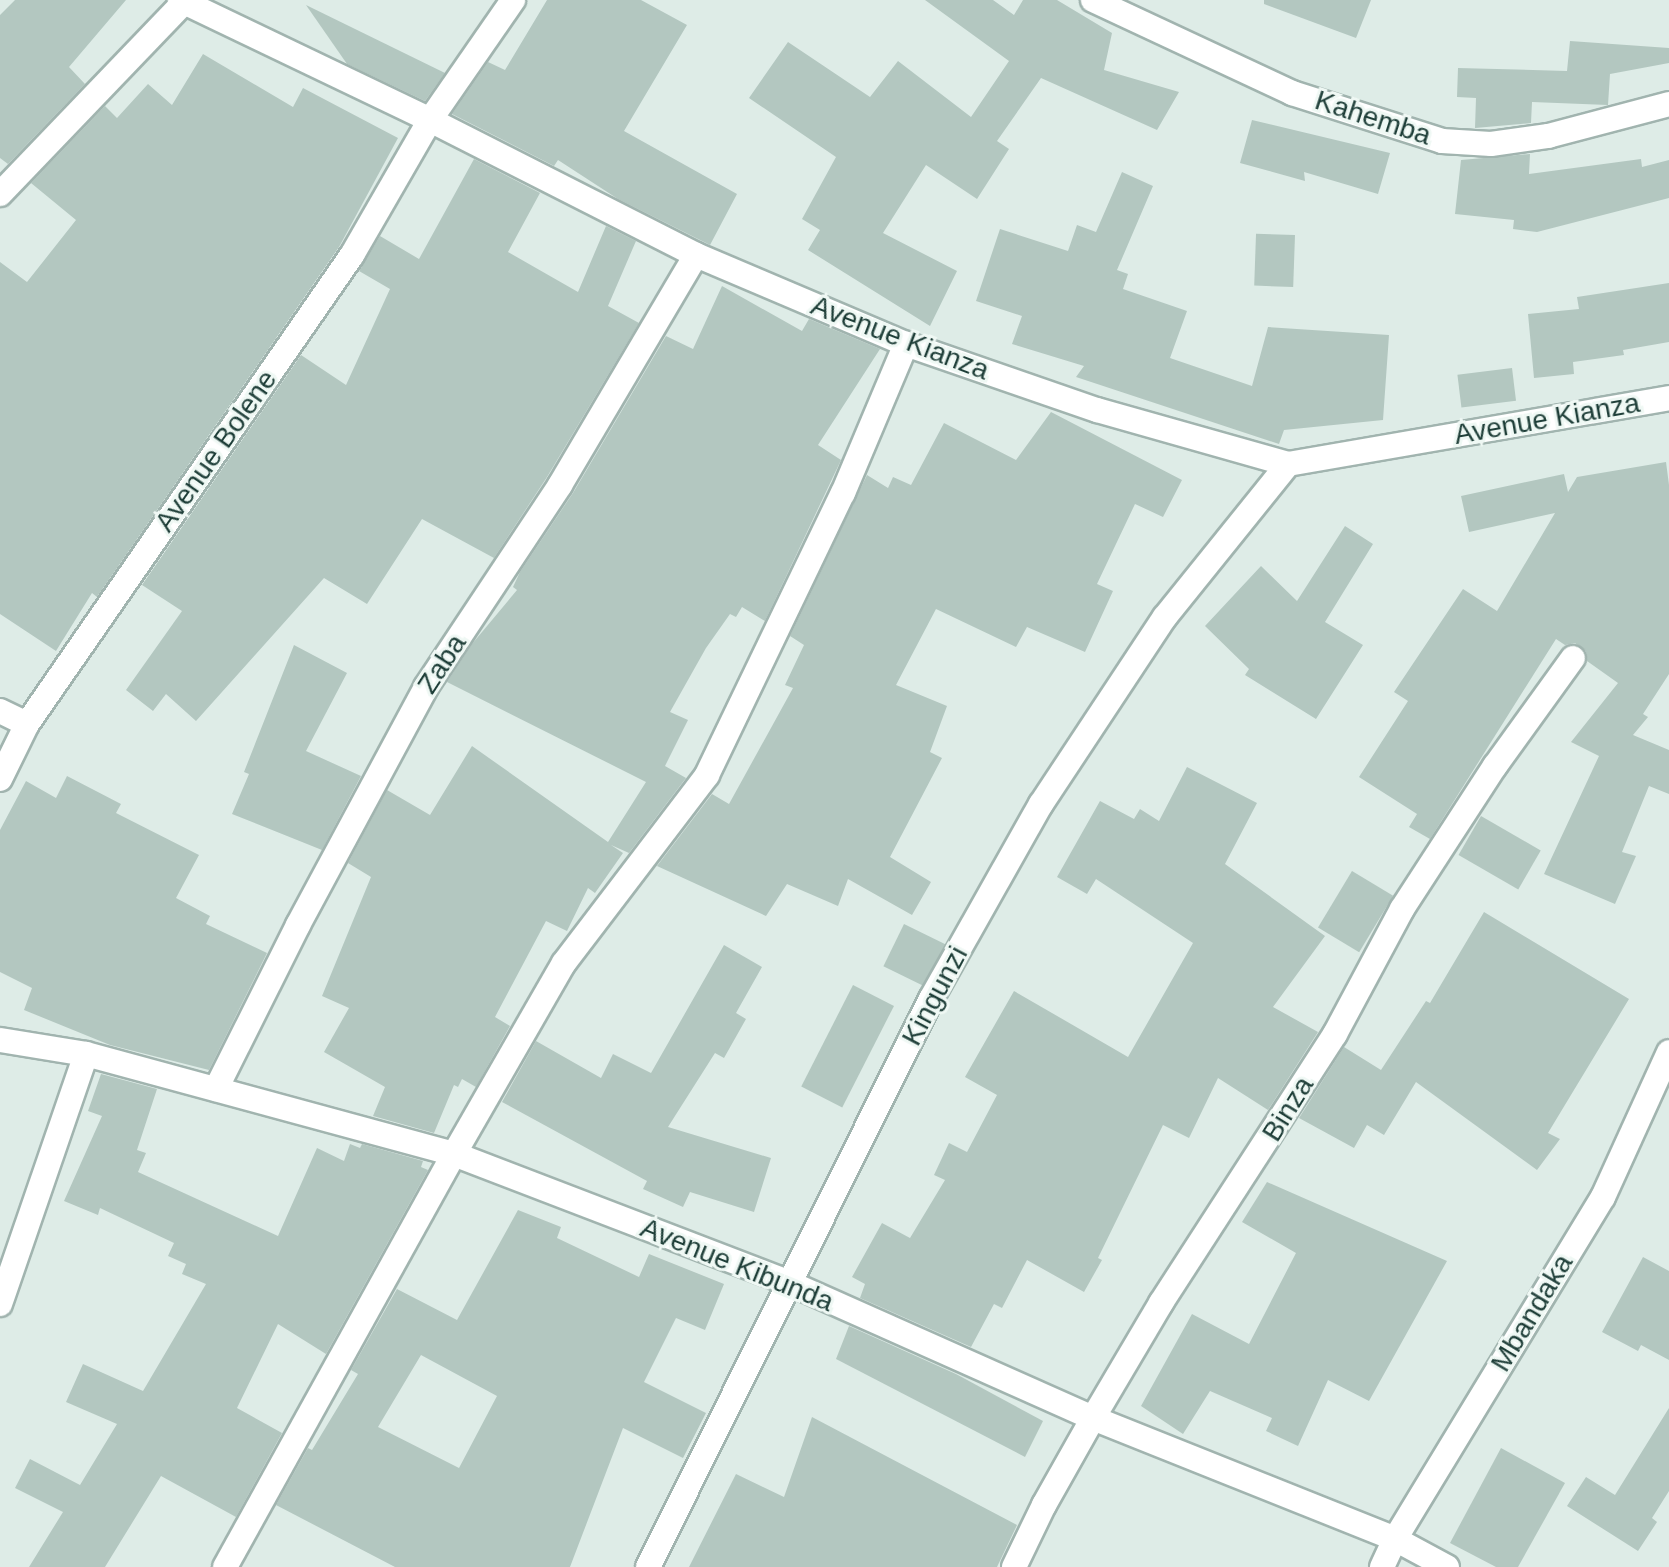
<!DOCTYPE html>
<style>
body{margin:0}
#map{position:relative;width:1669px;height:1567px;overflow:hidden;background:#deece7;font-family:Helvetica,sans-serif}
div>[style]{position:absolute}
.building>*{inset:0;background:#b3c7c0;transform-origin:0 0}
.roads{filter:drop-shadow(2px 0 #a1b4af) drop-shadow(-2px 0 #a1b4af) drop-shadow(0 2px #a1b4af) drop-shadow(0 -2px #a1b4af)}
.minor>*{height:24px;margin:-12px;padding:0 12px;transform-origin:12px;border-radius:12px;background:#fff}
span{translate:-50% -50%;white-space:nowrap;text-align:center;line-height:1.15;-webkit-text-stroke:6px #eff8f4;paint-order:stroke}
.street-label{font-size:28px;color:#1e3e38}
</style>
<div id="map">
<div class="building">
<div style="clip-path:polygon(15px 0,126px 0,69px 67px,85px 84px,8px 164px,0 158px,0 15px)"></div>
<div style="clip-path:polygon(547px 0,641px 0,687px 25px,624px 131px,737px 194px,710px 245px,618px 199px,558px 160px,554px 166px,452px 114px,488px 62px,505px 70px)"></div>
<div style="clip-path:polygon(925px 0,993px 0,1014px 15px,1023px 0,1057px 0,1112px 33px,1104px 70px,1179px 92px,1157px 130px,1041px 78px,997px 141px,1009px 149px,977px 199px,926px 165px,883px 233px,957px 271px,930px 326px,808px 250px,820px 230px,802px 219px,836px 157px,749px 98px,788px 42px,870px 97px,898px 61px,971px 117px,1009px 61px)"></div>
<div style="clip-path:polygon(1264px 0,1371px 0,1356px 38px,1264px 4px)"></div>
<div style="clip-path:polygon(306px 5px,445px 73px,425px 101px,347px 64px)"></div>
<div style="clip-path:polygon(1570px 41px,1669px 48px,1669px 63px,1610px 74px,1608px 105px,1532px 102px,1531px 123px,1475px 128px,1476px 98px,1457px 97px,1458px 68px,1567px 71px)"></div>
<div style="clip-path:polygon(203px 54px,293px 107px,303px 88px,398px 138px,339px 247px,97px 597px,92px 593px,56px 651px,0 614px,0 262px,27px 282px,76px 220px,31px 183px,105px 106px,117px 118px,148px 84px,172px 105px)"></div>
<div style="clip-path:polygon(1252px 120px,1390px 153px,1378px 194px,1304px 172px,1305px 181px,1240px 163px)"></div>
<div style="clip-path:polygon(1530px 154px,1529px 174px,1641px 159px,1642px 167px,1669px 160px,1669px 198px,1537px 232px,1513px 229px,1514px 220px,1455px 214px,1461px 160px)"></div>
<div style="clip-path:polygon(474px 159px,540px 193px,508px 252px,578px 292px,606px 226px,636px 241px,608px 306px,639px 323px,547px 477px,494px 558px,422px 519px,367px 604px,324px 578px,196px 721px,166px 694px,153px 711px,126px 690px,182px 611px,142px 585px,301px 355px,346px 385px,390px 289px,359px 271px,380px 236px,419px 259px)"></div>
<div style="clip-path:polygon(1122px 172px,1153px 186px,1117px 270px,1128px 274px,1123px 289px,1187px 311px,1170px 358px,1252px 386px,1268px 327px,1389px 335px,1383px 420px,1284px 430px,1279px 444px,1076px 377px,1084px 366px,1012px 344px,1022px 316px,976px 301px,1000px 229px,1068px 251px,1077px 225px,1096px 232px)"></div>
<div style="left:1295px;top:235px;width:52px;height:39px;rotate:92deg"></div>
<div style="clip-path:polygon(1669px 283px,1669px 342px,1623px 350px,1624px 355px,1573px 362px,1574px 374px,1534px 378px,1528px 314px,1579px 309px,1577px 297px)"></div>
<div style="clip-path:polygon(722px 286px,802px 331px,809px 319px,880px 349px,818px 445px,841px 460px,765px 621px,742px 607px,736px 617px,730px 614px,706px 648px,670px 712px,688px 720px,665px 766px,686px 778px,629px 853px,611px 845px,623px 853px,595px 893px,588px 888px,567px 931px,546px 921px,495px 1017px,510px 1026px,476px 1087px,462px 1079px,458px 1087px,454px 1085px,434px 1133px,373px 1116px,385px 1087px,324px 1052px,349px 1008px,322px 996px,371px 877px,348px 863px,387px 790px,430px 815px,472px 746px,608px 842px,646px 782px,447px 682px,472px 644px,517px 590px,513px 587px,520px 572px,573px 493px,666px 336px,693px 349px)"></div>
<div style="left:1512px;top:368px;width:33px;height:55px;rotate:83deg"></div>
<div style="clip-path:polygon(1051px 412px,1182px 480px,1163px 517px,1135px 504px,1097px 584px,1113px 591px,1085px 652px,1027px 627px,1016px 647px,936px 609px,896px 685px,947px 706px,930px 752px,942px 758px,890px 857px,931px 882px,912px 915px,848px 879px,838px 906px,787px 884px,766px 916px,657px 866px,712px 794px,729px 804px,793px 688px,785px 685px,804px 645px,790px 636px,867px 475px,888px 488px,893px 477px,911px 485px,944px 423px,1016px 460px)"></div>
<div style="clip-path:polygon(1666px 462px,1669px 485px,1669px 674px,1643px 714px,1648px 717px,1633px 735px,1669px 750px,1669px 794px,1649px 786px,1622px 852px,1636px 856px,1615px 904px,1544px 874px,1599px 756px,1571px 742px,1618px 683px,1587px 661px,1586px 651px,1575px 643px,1565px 645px,1556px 639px,1430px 839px,1409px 827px,1417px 814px,1359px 777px,1408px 701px,1394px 692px,1463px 589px,1497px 611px,1555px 513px,1469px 532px,1461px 496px,1564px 474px,1568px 492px,1577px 477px)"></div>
<div style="clip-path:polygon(1345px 526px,1373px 544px,1325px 622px,1363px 645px,1316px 719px,1245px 675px,1249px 669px,1205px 626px,1261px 566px,1297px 601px)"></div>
<div style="clip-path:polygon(294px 645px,347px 673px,306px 751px,361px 776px,322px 850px,232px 814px,249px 774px,244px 772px)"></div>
<div style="clip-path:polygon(1187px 767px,1257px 803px,1225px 864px,1325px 936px,1273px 1007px,1318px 1032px,1268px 1110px,1218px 1078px,1189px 1138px,1163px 1125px,1098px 1258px,1102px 1260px,1084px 1292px,1027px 1260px,1002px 1308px,994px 1304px,971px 1347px,860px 1298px,865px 1284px,852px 1277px,882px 1223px,910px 1238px,945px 1180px,934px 1175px,949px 1143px,967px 1152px,997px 1095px,965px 1077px,1014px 991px,1128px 1057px,1193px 943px,1096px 879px,1087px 894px,1057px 877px,1100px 801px,1134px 819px,1140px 809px,1159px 821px)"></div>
<div style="clip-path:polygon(67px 776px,121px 804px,116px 813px,199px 855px,176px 898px,210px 916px,206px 924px,267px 953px,209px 1070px,110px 1045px,24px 1010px,32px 988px,0 972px,0 830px,26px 781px,56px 798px)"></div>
<div style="left:1481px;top:816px;width:69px;height:45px;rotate:30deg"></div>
<div style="left:1352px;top:871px;width:48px;height:66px;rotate:31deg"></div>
<div style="clip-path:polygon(1484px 912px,1629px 999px,1548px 1133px,1560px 1139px,1537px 1170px,1416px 1082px,1384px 1135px,1367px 1125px,1354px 1148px,1299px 1118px,1344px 1047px,1381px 1070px,1426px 1001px,1430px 1003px)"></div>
<div style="left:904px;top:924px;width:46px;height:47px;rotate:26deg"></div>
<div style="clip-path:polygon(724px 945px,762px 967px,736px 1013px,746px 1019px,724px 1058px,715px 1053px,668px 1127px,771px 1158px,754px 1212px,690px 1192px,683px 1207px,643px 1189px,647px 1181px,502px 1102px,536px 1041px,601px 1078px,613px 1054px,651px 1073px)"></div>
<div style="left:853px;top:985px;width:46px;height:114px;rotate:27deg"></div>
<div style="clip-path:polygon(101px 1074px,157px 1089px,137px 1150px,146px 1153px,138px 1172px,278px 1236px,317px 1148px,344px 1161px,350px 1144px,360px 1148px,362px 1144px,423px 1161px,421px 1167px,428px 1170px,326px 1354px,278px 1324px,237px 1408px,282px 1433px,236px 1517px,161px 1476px,105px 1567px,29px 1567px,63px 1512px,15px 1488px,30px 1459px,80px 1485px,117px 1424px,66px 1402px,83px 1364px,143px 1391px,206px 1284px,182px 1274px,186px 1264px,168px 1256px,174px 1243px,100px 1208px,98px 1215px,64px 1201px,102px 1116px,88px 1111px)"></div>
<div style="clip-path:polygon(1267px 1182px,1447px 1261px,1369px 1401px,1328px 1380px,1298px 1446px,1266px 1431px,1272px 1418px,1210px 1391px,1183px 1434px,1141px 1406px,1192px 1314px,1249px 1344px,1296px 1253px,1242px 1222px)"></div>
<div style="clip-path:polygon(evenodd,518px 1210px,561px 1227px,557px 1238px,639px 1277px,649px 1254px,724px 1284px,705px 1330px,676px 1318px,644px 1382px,706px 1413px,683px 1458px,623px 1428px,570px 1567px,395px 1567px,276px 1505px,308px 1448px,312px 1450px,358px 1374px,351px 1370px,397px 1289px,457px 1320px,518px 1210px,421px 1355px,497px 1396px,459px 1468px,378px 1427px,421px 1355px)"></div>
<div style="clip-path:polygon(1643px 1257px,1669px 1271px,1669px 1360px,1641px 1345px,1638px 1351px,1602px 1332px)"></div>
<div style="clip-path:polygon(849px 1326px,956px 1374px,1043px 1421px,1025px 1457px,836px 1359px)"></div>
<div style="clip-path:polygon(1669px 1408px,1669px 1491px,1652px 1518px,1657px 1522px,1638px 1551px,1567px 1506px,1586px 1477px,1615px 1495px)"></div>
<div style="clip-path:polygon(812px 1417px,1017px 1525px,997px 1567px,689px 1567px,736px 1474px,784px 1497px)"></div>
<div style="clip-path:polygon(1501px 1448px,1565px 1483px,1518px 1567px,1496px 1567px,1450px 1543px)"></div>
</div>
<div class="roads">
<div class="minor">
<div style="left:180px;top:0;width:277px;rotate:25.6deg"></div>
<div style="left:430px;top:120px;width:298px;rotate:26.9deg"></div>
<div style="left:696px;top:255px;width:228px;rotate:23deg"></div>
<div style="left:906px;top:344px;width:202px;rotate:19.1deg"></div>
<div style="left:1097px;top:410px;width:198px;rotate:15.8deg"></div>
<div style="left:1288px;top:464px;width:387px;rotate:-9.8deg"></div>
<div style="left:1093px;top:0;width:220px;rotate:25deg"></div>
<div style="left:1292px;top:93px;width:157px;rotate:17.7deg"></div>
<div style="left:1442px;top:141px;width:49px;rotate:3.5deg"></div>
<div style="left:1491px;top:144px;width:58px;rotate:-8deg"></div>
<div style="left:1548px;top:136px;width:125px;rotate:-14.8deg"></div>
<div style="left:0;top:194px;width:266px;rotate:-46.2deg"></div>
<div style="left:0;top:711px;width:30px;rotate:26deg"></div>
<div style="left:0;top:779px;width:61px;rotate:-63.9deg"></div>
<div style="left:27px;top:724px;width:571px;rotate:-55.28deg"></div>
<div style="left:352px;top:255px;width:156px;rotate:-60deg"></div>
<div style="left:430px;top:120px;width:146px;rotate:-55.3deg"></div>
<div style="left:0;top:1040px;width:87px;rotate:9.2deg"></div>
<div style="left:86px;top:1054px;width:381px;rotate:15.2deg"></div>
<div style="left:454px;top:1154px;width:362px;rotate:21deg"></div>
<div style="left:792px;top:1284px;width:329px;rotate:24deg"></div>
<div style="left:1093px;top:1418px;width:325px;rotate:21.8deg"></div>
<div style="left:1395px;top:1539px;width:59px;rotate:28.3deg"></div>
<div style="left:216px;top:1089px;width:183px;rotate:-63.4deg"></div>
<div style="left:298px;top:925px;width:270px;rotate:-61.7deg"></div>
<div style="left:426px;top:687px;width:242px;rotate:-56.4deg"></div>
<div style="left:560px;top:485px;width:267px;rotate:-59.4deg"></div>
<div style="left:0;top:1304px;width:264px;rotate:-71deg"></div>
<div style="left:225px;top:1567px;width:472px;rotate:-61deg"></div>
<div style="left:454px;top:1154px;width:220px;rotate:-60.1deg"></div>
<div style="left:564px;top:963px;width:236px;rotate:-52.7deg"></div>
<div style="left:707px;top:775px;width:313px;rotate:-64.3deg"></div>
<div style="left:843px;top:493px;width:162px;rotate:-67.1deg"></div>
<div style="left:648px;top:1567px;width:635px;rotate:-63.52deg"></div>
<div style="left:931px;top:999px;width:224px;rotate:-60.6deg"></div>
<div style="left:1041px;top:804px;width:224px;rotate:-56.5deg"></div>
<div style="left:1165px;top:617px;width:196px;rotate:-51.2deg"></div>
<div style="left:1014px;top:1567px;width:69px;rotate:-64.2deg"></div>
<div style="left:1044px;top:1505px;width:100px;rotate:-60.6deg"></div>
<div style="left:1093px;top:1418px;width:134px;rotate:-59.4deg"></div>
<div style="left:1161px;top:1303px;width:320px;rotate:-57.1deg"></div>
<div style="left:1335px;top:1034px;width:142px;rotate:-61.8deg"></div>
<div style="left:1402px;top:909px;width:171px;rotate:-57deg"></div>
<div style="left:1495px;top:766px;width:133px;rotate:-54.2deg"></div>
<div style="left:1382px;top:1567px;width:31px;rotate:-65deg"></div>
<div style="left:1395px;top:1539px;width:400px;rotate:-58.7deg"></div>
<div style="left:1603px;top:1197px;width:159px;rotate:-65.5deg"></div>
</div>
</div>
<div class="street-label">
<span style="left:1373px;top:118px;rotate:18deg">Kahemba</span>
<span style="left:900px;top:338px;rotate:21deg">Avenue Kianza</span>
<span style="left:1547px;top:419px;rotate:-10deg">Avenue Kianza</span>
<span style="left:216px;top:451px;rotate:-55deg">Avenue Bolene</span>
<span style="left:442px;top:664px;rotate:-57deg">Zaba</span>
<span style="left:935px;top:996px;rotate:-62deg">Kingunzi</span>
<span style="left:1288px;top:1109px;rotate:-58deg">Binza</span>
<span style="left:737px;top:1265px;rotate:22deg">Avenue Kibunda</span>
<span style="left:1532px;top:1313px;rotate:-59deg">Mbandaka</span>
</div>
</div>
